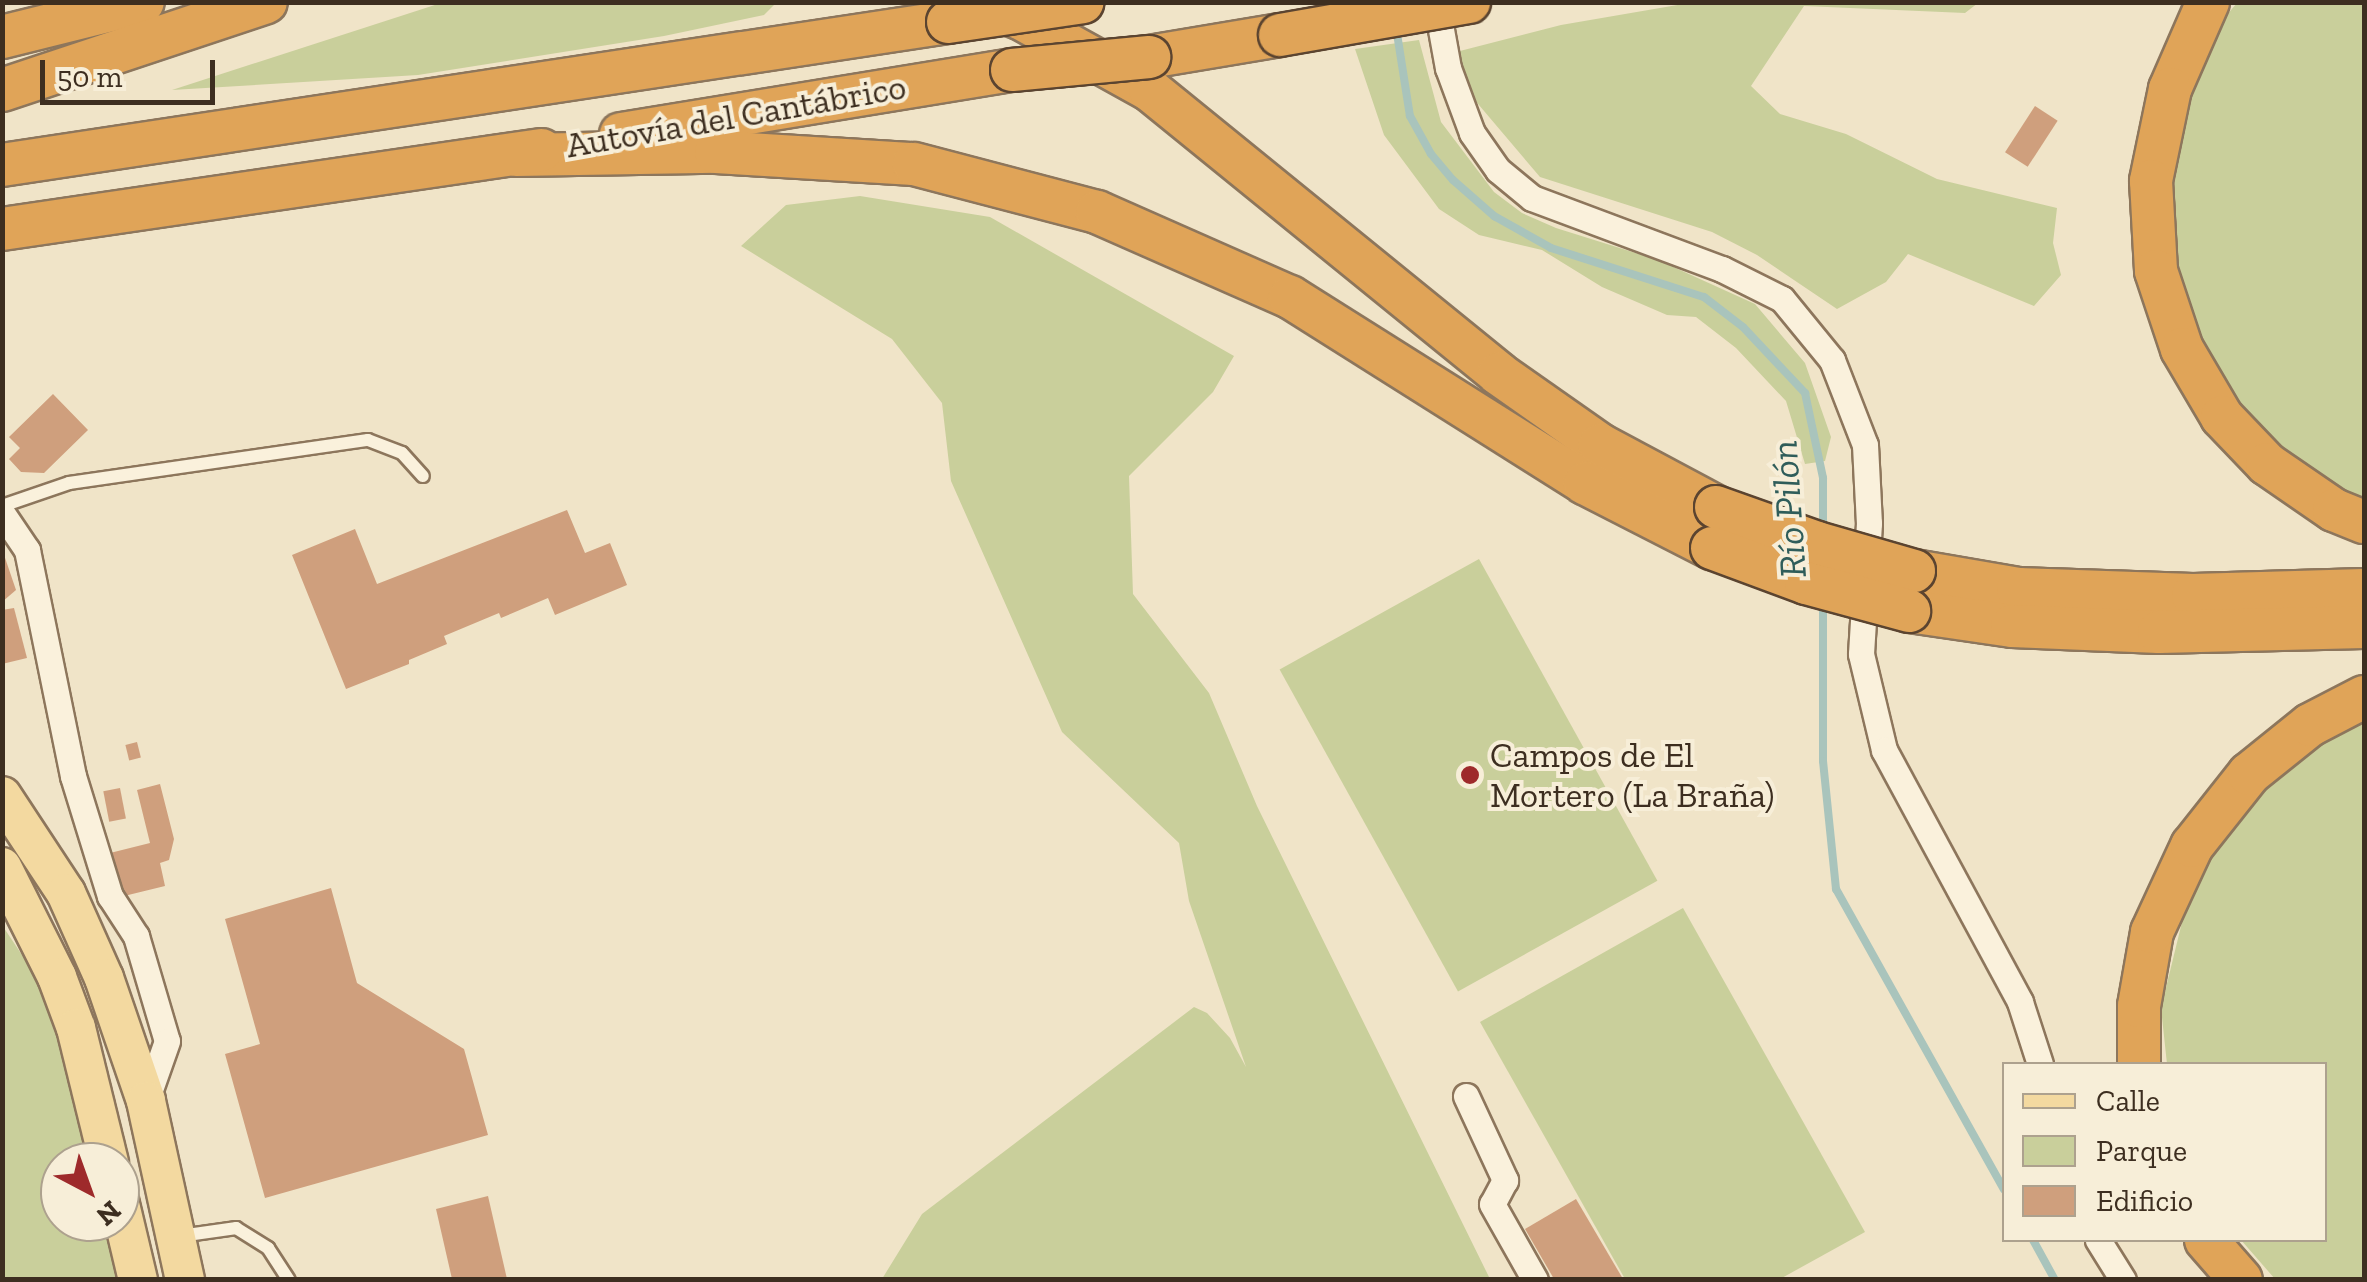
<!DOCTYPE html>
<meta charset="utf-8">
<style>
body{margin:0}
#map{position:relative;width:2367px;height:1282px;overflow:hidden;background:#f0e4c8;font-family:"Zilla Slab",serif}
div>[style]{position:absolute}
.green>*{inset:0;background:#c9cf9b;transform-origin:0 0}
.stream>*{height:8px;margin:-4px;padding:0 4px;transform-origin:4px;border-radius:4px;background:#a9c4bc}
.building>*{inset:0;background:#cf9f7d;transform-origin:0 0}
.roads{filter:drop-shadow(2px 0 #8d765c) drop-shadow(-2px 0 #8d765c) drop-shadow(0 2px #8d765c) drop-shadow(0 -2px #8d765c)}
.lane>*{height:12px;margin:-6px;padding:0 6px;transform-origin:6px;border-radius:6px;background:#faf1dc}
.street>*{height:25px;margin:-12.5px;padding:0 12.5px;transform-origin:12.5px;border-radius:12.5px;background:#faf1dc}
.primary>*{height:38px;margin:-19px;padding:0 19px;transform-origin:19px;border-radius:19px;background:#f3d9a0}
.highway>*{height:42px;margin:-21px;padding:0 21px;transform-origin:21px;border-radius:21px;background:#e0a458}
.bridges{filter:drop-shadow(2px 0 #5b4430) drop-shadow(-2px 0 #5b4430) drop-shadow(0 2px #5b4430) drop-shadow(0 -2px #5b4430)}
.highway-bridge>*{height:42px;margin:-21px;padding:0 21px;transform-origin:21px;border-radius:21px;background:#e0a458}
.dots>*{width:28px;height:28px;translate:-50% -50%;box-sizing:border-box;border:5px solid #f7eed8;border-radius:50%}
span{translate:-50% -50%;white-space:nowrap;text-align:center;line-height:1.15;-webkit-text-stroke:8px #f7eed8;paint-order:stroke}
.street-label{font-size:35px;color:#3d2e20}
.poi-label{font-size:35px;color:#3d2e20}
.left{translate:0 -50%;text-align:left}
.water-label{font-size:38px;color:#2f5d5a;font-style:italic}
.frame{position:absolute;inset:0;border:5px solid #3d2e20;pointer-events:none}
.legend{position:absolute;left:2002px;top:1062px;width:325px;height:180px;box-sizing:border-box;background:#f7eed8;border:2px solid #ada18e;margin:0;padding:12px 18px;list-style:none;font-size:30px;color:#3d2e20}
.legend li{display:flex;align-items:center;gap:20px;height:50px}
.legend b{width:50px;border:2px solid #ada18e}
.north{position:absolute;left:40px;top:1142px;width:100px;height:100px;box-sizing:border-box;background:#f7eed8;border:2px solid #ada18e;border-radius:50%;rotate:139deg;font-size:28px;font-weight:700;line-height:40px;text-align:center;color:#3d2e20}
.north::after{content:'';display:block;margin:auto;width:35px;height:45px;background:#9e2a2b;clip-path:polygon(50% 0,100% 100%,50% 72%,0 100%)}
.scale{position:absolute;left:40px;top:60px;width:175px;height:45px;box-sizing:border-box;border:5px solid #3d2e20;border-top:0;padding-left:12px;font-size:30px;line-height:35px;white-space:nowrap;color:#3d2e20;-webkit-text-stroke:8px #f7eed8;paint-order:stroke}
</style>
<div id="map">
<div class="green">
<div style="clip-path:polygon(441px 3px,776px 2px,776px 3px,764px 15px,664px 36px,418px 75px,172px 90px)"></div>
<div style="clip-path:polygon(1689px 3px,1978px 3px,1965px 13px,1804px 6px,1751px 86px,1780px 114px,1846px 134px,1937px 179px,2057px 208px,2053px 243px,2061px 275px,2034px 306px,1908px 254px,1886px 282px,1837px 309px,1757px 255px,1712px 232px,1540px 177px,1473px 98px,1456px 52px,1561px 25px)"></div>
<div style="clip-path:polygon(2237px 3px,2364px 3px,2364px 504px,2277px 447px,2219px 381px,2176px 293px,2162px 205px,2177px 116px,2214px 30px)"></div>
<div style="clip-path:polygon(1419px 40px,1441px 122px,1494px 192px,1522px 213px,1556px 228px,1658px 260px,1755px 304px,1805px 363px,1831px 437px,1825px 461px,1805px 464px,1786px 401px,1736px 348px,1696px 317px,1667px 315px,1602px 287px,1542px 250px,1479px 235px,1439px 209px,1384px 135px,1355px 49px)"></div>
<div style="clip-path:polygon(860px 196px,990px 217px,1234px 356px,1213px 392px,1129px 476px,1133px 594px,1209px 693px,1257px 806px,1490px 1279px,882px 1279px,922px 1214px,1194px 1007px,1207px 1013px,1230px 1038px,1246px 1067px,1189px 901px,1179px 843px,1062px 732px,951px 481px,942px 403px,892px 339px,741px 246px,786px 205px)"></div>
<div style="left:1479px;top:559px;width:368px;height:228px;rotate:61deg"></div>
<div style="clip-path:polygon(2364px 717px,2364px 1279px,2275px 1279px,2241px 1240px,2324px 1240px,2324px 1064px,2167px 1064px,2161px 1008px,2183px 918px,2216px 845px,2284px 765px)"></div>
<div style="clip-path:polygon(1683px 908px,1865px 1232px,1780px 1279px,1625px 1279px,1480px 1022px)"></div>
<div style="clip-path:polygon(2px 925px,32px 970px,59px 1040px,92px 1162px,60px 1162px,60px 1222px,107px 1222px,121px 1279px,3px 1279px)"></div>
</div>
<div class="stream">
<div style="left:1396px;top:27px;width:90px;rotate:81.1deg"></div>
<div style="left:1410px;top:116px;width:43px;rotate:61.1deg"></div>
<div style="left:1431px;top:154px;width:34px;rotate:50deg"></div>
<div style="left:1453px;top:180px;width:55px;rotate:41.3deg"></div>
<div style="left:1494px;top:216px;width:65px;rotate:29.3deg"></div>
<div style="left:1551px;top:248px;width:161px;rotate:17.8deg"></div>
<div style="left:1704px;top:297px;width:49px;rotate:37.6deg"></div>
<div style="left:1743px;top:327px;width:91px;rotate:46.8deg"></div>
<div style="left:1805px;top:393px;width:87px;rotate:78deg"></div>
<div style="left:1823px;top:478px;width:51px;rotate:90deg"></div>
<div style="left:1823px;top:603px;width:158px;rotate:90deg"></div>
<div style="left:1823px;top:761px;width:129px;rotate:84.2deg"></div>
<div style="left:1836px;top:889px;width:344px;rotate:60.8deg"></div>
<div style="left:2033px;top:1240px;width:46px;rotate:61.2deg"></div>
</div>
<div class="building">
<div style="left:2035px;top:106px;width:27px;height:55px;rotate:33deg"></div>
<div style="clip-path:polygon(53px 394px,88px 430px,44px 473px,21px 472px,9px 459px,20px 448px,9px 437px)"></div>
<div style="clip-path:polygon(567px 510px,585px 553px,610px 543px,627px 585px,555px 615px,548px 598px,501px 618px,499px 613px,444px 636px,447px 644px,409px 660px,409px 664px,346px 689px,292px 555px,355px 529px,377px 584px)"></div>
<div style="clip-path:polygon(2px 549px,16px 590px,2px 602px)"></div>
<div style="clip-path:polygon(14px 608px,27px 658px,2px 664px,2px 610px)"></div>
<div style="left:137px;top:742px;width:16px;height:12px;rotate:76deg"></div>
<div style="clip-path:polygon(160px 784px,174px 839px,169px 860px,160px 863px,165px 886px,120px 897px,110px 853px,150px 843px,137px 790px)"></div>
<div style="left:120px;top:788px;width:31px;height:17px;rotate:79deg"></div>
<div style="clip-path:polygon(331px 888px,357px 983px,464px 1049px,488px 1135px,265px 1198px,225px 1054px,260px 1044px,225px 919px)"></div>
<div style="clip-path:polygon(488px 1196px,507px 1279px,452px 1279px,436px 1209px)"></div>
<div style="clip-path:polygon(1576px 1199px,1623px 1279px,1554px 1279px,1525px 1229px)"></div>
</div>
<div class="roads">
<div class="lane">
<div style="left:2px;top:506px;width:71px;rotate:-18.9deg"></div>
<div style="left:69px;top:483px;width:302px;rotate:-8.2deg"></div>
<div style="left:368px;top:440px;width:36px;rotate:21deg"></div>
<div style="left:402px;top:453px;width:31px;rotate:48deg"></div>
<div style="left:180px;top:1236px;width:57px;rotate:-8.1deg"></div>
<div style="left:236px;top:1228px;width:38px;rotate:32deg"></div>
<div style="left:268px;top:1248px;width:38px;rotate:57deg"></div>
</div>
<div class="street">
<div style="left:1436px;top:2px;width:67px;rotate:79.7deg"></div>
<div style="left:1448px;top:68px;width:69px;rotate:69.7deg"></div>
<div style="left:1472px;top:133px;width:45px;rotate:54.9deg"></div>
<div style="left:1498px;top:170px;width:44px;rotate:39.5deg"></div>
<div style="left:1532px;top:198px;width:203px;rotate:20.5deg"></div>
<div style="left:1722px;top:269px;width:67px;rotate:26.6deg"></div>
<div style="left:1782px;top:299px;width:79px;rotate:50.7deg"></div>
<div style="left:1832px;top:360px;width:91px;rotate:68.8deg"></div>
<div style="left:1865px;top:445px;width:78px;rotate:87.1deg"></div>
<div style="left:1869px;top:523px;width:131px;rotate:93.5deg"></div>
<div style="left:1861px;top:654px;width:99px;rotate:76.5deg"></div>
<div style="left:1884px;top:750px;width:286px;rotate:61.6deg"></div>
<div style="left:2020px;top:1002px;width:65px;rotate:72.1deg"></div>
<div style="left:2px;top:513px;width:45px;rotate:56deg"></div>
<div style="left:27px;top:550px;width:231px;rotate:78.5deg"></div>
<div style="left:73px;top:776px;width:126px;rotate:72.9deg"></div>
<div style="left:110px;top:896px;width:48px;rotate:57deg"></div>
<div style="left:136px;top:936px;width:109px;rotate:73.6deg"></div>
<div style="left:167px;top:1041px;width:64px;rotate:109.3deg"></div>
<div style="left:1466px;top:1096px;width:93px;rotate:65.1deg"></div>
<div style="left:1505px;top:1180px;width:27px;rotate:118deg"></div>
<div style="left:1492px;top:1204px;width:87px;rotate:60.5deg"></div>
<div style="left:2098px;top:1240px;width:47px;rotate:58deg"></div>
</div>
<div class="primary">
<div style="left:2px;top:796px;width:116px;rotate:56.6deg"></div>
<div style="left:66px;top:893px;width:93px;rotate:65.9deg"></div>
<div style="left:104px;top:978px;width:130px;rotate:71.1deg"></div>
<div style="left:146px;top:1101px;width:183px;rotate:77.7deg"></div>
<div style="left:2px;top:867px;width:123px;rotate:63.4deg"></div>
<div style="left:57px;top:977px;width:54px;rotate:69.6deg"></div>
<div style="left:76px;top:1028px;width:138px;rotate:76.2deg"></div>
<div style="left:120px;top:1204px;width:78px;rotate:76.7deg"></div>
</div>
<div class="highway">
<div style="left:2208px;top:2px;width:95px;rotate:113.6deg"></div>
<div style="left:2170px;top:89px;width:94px;rotate:101.7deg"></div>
<div style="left:2151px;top:181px;width:90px;rotate:86.8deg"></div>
<div style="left:2156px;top:271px;width:82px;rotate:71.6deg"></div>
<div style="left:2182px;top:349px;width:79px;rotate:59.5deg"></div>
<div style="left:2222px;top:417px;width:65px;rotate:46.2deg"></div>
<div style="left:2267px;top:464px;width:81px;rotate:34.5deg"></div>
<div style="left:2334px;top:510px;width:32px;rotate:22deg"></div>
<div style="left:991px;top:7px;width:31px;rotate:21deg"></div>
<div style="left:1020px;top:18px;width:149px;rotate:29deg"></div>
<div style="left:1150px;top:90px;width:450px;rotate:39.1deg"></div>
<div style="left:1499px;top:374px;width:123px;rotate:35.1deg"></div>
<div style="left:1600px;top:445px;width:132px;rotate:28.1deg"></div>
<div style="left:2px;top:37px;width:145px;rotate:-13.9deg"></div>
<div style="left:1149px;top:57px;width:133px;rotate:-9.5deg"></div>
<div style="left:2px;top:90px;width:278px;rotate:-18.4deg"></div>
<div style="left:621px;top:134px;width:396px;rotate:-9.3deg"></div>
<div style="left:516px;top:155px;width:200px;rotate:-0.9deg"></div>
<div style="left:716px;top:152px;width:198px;rotate:3.5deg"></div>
<div style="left:914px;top:164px;width:189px;rotate:14.7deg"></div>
<div style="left:1097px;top:212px;width:211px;rotate:23.8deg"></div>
<div style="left:1290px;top:297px;width:349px;rotate:32.2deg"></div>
<div style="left:1585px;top:483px;width:143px;rotate:27.1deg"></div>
<div style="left:2px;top:165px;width:957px;rotate:-8.6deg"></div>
<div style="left:2px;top:229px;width:545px;rotate:-8.34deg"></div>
<div style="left:1914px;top:571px;width:106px;rotate:9.8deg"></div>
<div style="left:2018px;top:589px;width:175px;rotate:2deg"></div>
<div style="left:2193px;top:595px;width:171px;rotate:-1.7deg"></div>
<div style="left:1909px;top:611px;width:104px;rotate:8.3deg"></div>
<div style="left:2012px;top:626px;width:147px;rotate:2.3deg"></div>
<div style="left:2159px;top:632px;width:205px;rotate:-1.4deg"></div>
<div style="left:2139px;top:1064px;width:58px;rotate:-90deg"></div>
<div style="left:2139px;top:1006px;width:75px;rotate:-80deg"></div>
<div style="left:2152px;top:932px;width:95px;rotate:-65.1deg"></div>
<div style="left:2192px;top:846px;width:92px;rotate:-51.6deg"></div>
<div style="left:2249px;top:774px;width:78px;rotate:-38.8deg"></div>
<div style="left:2310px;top:725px;width:61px;rotate:-27.4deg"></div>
<div style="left:2206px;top:1240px;width:53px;rotate:48.8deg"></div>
</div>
</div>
<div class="bridges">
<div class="highway-bridge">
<div style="left:948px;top:22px;width:136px;rotate:-8.4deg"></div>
<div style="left:1280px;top:35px;width:192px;rotate:-9.9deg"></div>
<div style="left:1012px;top:70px;width:138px;rotate:-5.4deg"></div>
<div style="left:1716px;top:507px;width:107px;rotate:19.6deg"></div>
<div style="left:1817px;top:543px;width:101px;rotate:16.1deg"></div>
<div style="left:1712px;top:548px;width:100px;rotate:20.4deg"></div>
<div style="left:1806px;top:583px;width:107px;rotate:15.2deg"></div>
</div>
</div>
<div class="dots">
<div style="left:1470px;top:775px;background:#9e2a2b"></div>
</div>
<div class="street-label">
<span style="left:736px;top:116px;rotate:-10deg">Autovía del Cantábrico</span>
</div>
<div class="poi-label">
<span class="left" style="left:1490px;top:775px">Campos de El<br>Mortero (La Braña)</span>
</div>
<div class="water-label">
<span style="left:1789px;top:509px;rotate:-94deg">Río Pilón</span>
</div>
<div class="frame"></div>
<ul class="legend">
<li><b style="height:12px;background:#f3d9a0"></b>Calle</li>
<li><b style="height:28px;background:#c9cf9b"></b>Parque</li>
<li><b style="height:28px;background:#cf9f7d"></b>Edificio</li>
</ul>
<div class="north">N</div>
<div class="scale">50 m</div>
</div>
